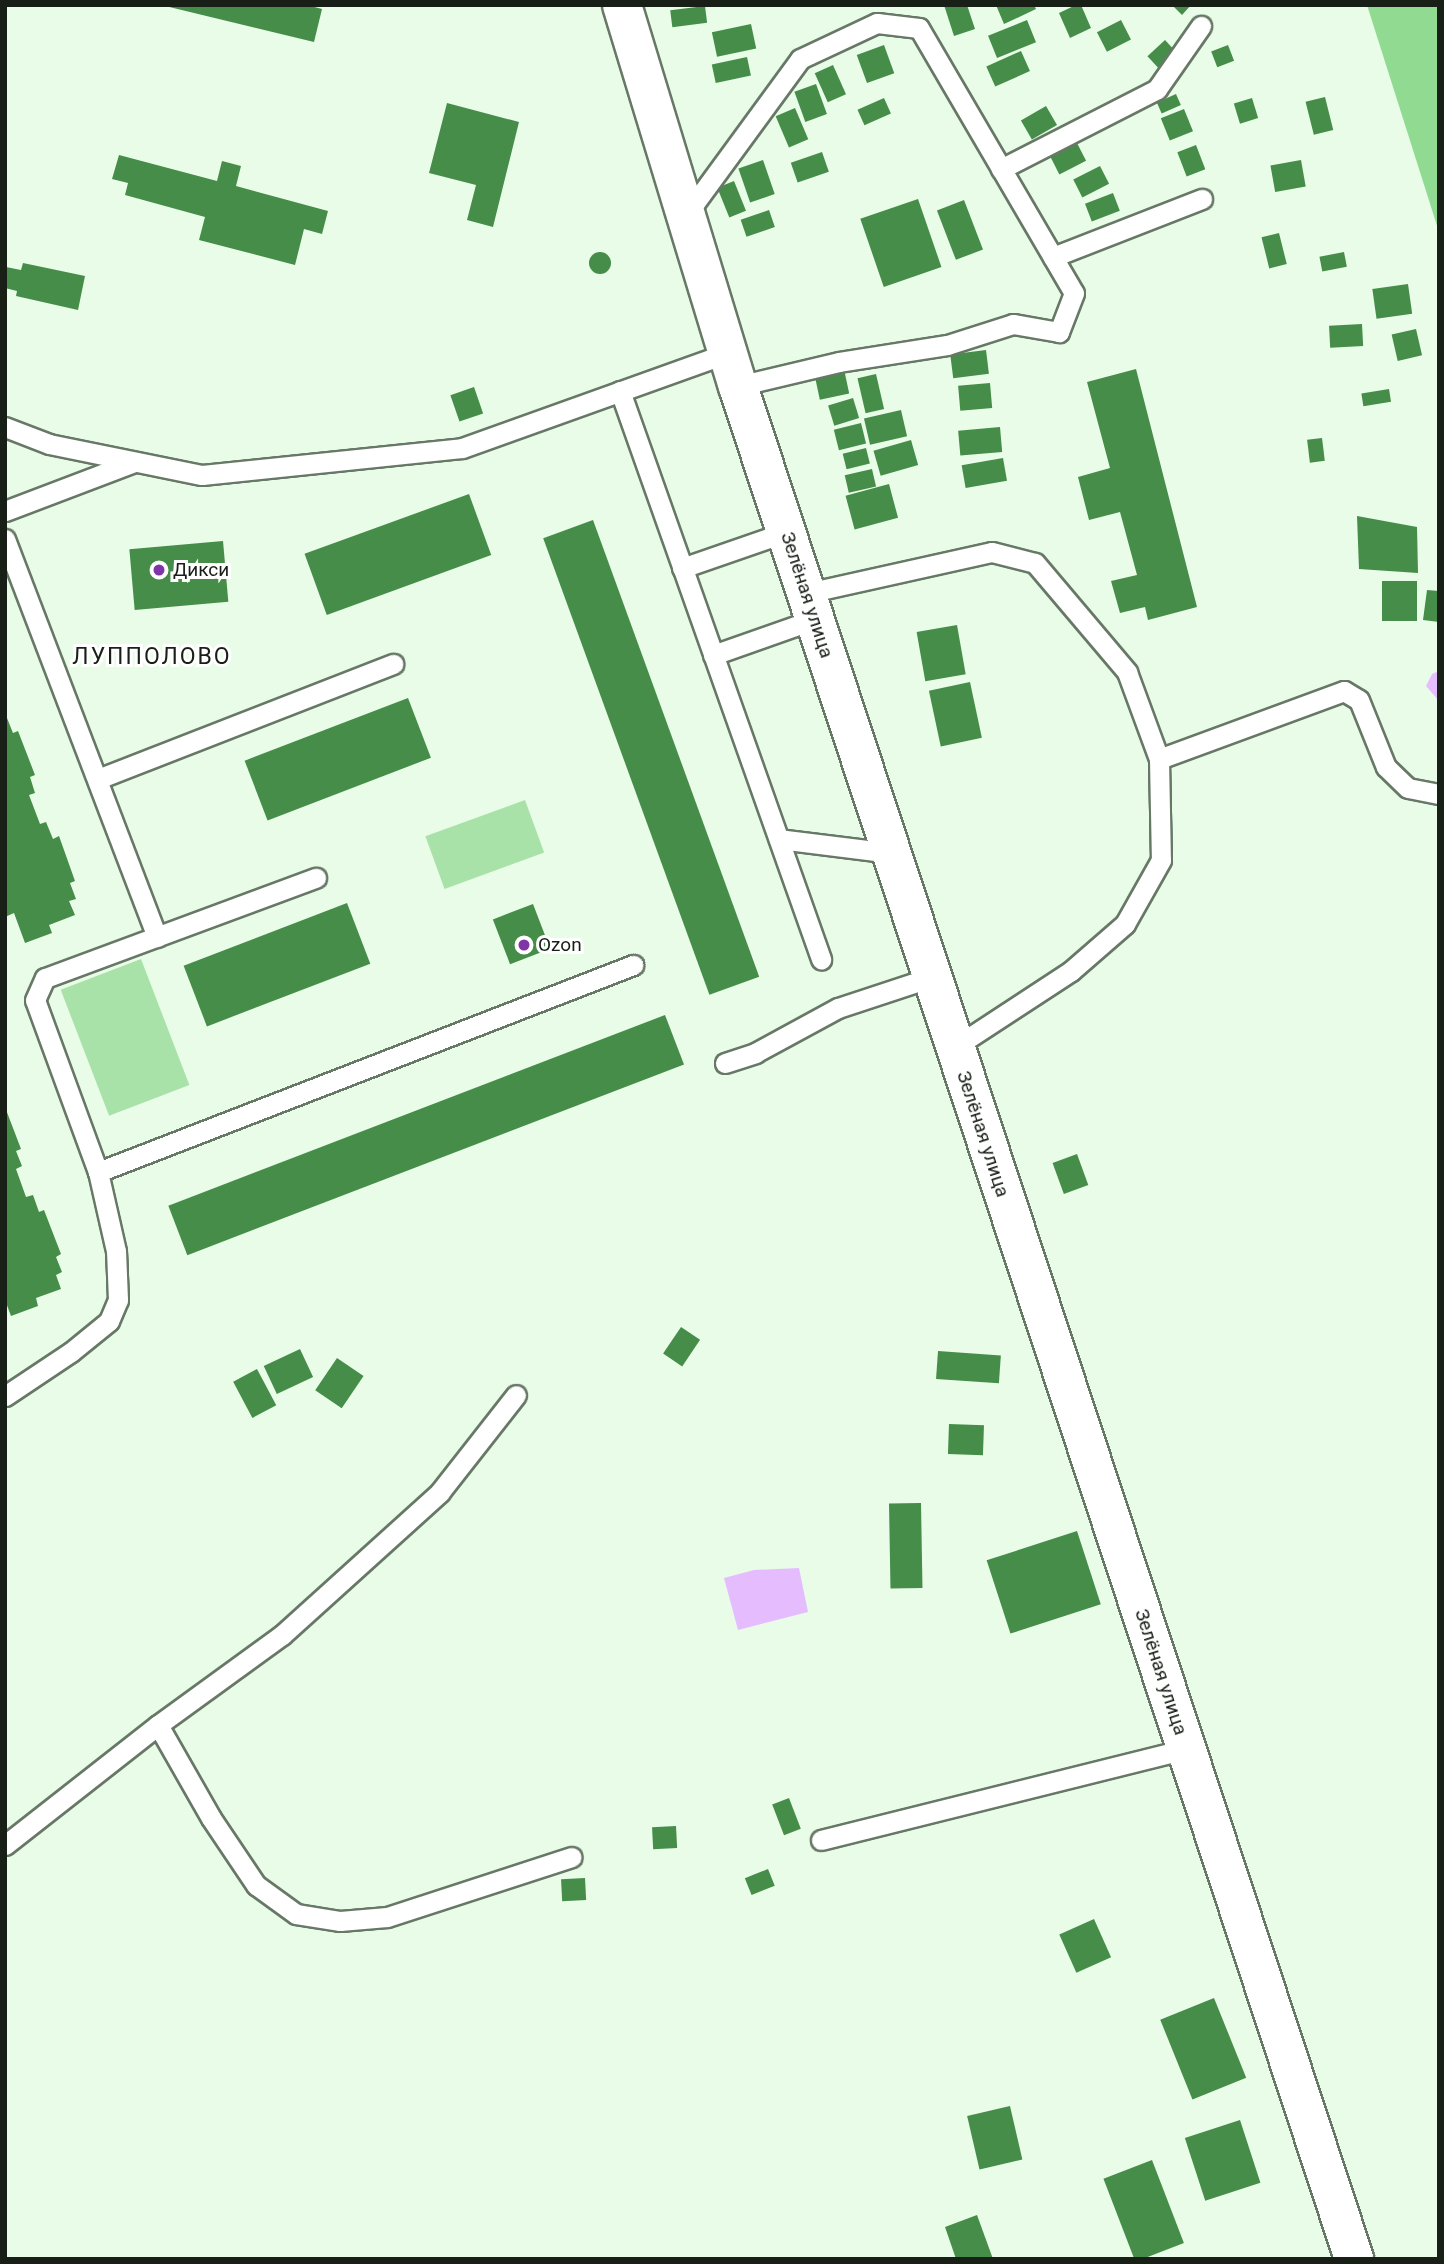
<!DOCTYPE html>
<meta charset="utf-8">
<style>
body{margin:0}
#map{position:relative;width:1444px;height:2264px;overflow:hidden;background:#e8fce8;font-family:Roboto,sans-serif}
div>[style]{position:absolute}
.green>*{inset:0;background:#a9e2a8;transform-origin:0 0}
.forest>*{inset:0;background:#91da91}
.water>*{inset:0;background:#e5bdff}
.building>*{inset:0;background:#468d49;transform-origin:0 0}
.round{border-radius:50%}
.roads{filter:drop-shadow(2px 0 #677866) drop-shadow(-2px 0 #677866) drop-shadow(0 2px #677866) drop-shadow(0 -2px #677866)}
.service>*{height:19px;margin:-9.5px;padding:0 9.5px;transform-origin:9.5px;border-radius:9.5px;background:#fff}
.minor>*{height:38px;margin:-19px;padding:0 19px;transform-origin:19px;border-radius:19px;background:#fff}
.dots>*{width:19px;height:19px;translate:-50% -50%;box-sizing:border-box;border:4px solid #fff;border-radius:50%}
span{translate:-50% -50%;white-space:nowrap;text-align:center;line-height:1.15;-webkit-text-stroke:6px #fff;paint-order:stroke}
.poi-label{font-size:19px;color:#181f17}
.left{translate:0 -50%;text-align:left}
.street-label{font-size:19px;color:#181f17}
.quarter-label{font-size:23px;color:#181f17;letter-spacing:2px}
.frame{position:absolute;inset:0;border:7px solid #181f17;pointer-events:none}
</style>
<div id="map">
<div class="green">
<div style="left:525px;top:800px;width:56px;height:106px;rotate:70deg"></div>
<div style="left:141px;top:959px;width:135px;height:86px;rotate:69deg"></div>
</div>
<div class="forest">
<div style="clip-path:polygon(1367px 5px,1439px 5px,1439px 232px)"></div>
</div>
<div class="water">
<div style="clip-path:polygon(1439px 671px,1439px 701px,1426px 686px,1432px 674px)"></div>
<div style="clip-path:polygon(799px 1568px,808px 1612px,738px 1630px,724px 1578px,754px 1570px)"></div>
</div>
<div class="building">
<div style="clip-path:polygon(161px 5px,307px 5px,322px 9px,314px 42px)"></div>
<div style="clip-path:polygon(944px 5px,967px 5px,975px 29px,954px 36px)"></div>
<div style="clip-path:polygon(996px 5px,1034px 5px,1036px 9px,1004px 24px)"></div>
<div style="clip-path:polygon(1076px 5px,1081px 5px,1091px 28px,1070px 38px,1059px 13px)"></div>
<div style="clip-path:polygon(1172px 5px,1191px 5px,1182px 15px)"></div>
<div style="left:705px;top:6px;width:17px;height:35px;rotate:83deg"></div>
<div style="left:1027px;top:20px;width:24px;height:42px;rotate:68deg"></div>
<div style="left:1121px;top:20px;width:22px;height:27px;rotate:63deg"></div>
<div style="left:751px;top:24px;width:25px;height:40px;rotate:78deg"></div>
<div style="left:1165px;top:40px;width:16px;height:24px;rotate:47deg"></div>
<div style="left:884px;top:45px;width:30px;height:29px;rotate:70deg"></div>
<div style="left:1228px;top:45px;width:17px;height:18px;rotate:69deg"></div>
<div style="left:1021px;top:51px;width:22px;height:38px;rotate:66deg"></div>
<div style="left:747px;top:57px;width:19px;height:36px;rotate:78deg"></div>
<div style="left:833px;top:65px;width:32px;height:20px;rotate:66deg"></div>
<div style="left:816px;top:84px;width:32px;height:23px;rotate:70deg"></div>
<div style="left:1176px;top:94px;width:12px;height:21px;rotate:66deg"></div>
<div style="left:1325px;top:97px;width:34px;height:20px;rotate:76deg"></div>
<div style="left:884px;top:98px;width:17px;height:29px;rotate:66deg"></div>
<div style="left:1252px;top:98px;width:21px;height:19px;rotate:73deg"></div>
<div style="clip-path:polygon(447px 103px,519px 122px,493px 227px,467px 220px,476px 185px,429px 173px)"></div>
<div style="left:1046px;top:106px;width:22px;height:29px;rotate:60deg"></div>
<div style="left:795px;top:108px;width:34px;height:21px;rotate:67deg"></div>
<div style="left:1184px;top:109px;width:24px;height:25px;rotate:68deg"></div>
<div style="left:1077px;top:143px;width:20px;height:30px;rotate:63deg"></div>
<div style="left:1196px;top:145px;width:26px;height:20px;rotate:69deg"></div>
<div style="left:822px;top:152px;width:21px;height:33px;rotate:71deg"></div>
<div style="clip-path:polygon(119px 155px,217px 181px,222px 161px,241px 166px,236px 186px,328px 211px,322px 234px,304px 229px,295px 265px,199px 240px,205px 217px,125px 195px,128px 183px,112px 179px)"></div>
<div style="left:763px;top:160px;width:36px;height:26px;rotate:71deg"></div>
<div style="left:1301px;top:160px;width:27px;height:31px;rotate:80deg"></div>
<div style="left:1100px;top:166px;width:20px;height:30px;rotate:63deg"></div>
<div style="left:734px;top:181px;width:32px;height:18px;rotate:68deg"></div>
<div style="left:1113px;top:193px;width:19px;height:30px;rotate:69deg"></div>
<div style="left:918px;top:199px;width:72px;height:61px;rotate:71deg"></div>
<div style="left:964px;top:200px;width:53px;height:29px;rotate:69deg"></div>
<div style="left:769px;top:210px;width:18px;height:30px;rotate:71deg"></div>
<div style="left:1279px;top:233px;width:32px;height:18px;rotate:76deg"></div>
<div style="left:1344px;top:252px;width:15px;height:25px;rotate:79deg"></div>
<div class="round" style="left:589px;top:252px;width:22px;height:22px"></div>
<div style="clip-path:polygon(23px 263px,85px 276px,78px 310px,16px 296px,17px 291px,5px 288px,6px 267px,21px 270px)"></div>
<div style="left:1408px;top:284px;width:30px;height:36px;rotate:82deg"></div>
<div style="left:1362px;top:324px;width:22px;height:33px;rotate:87deg"></div>
<div style="left:1416px;top:329px;width:27px;height:25px;rotate:77deg"></div>
<div style="left:986px;top:350px;width:24px;height:36px;rotate:83deg"></div>
<div style="left:844px;top:369px;width:25px;height:30px;rotate:78deg"></div>
<div style="clip-path:polygon(1136px 369px,1197px 607px,1148px 620px,1145px 607px,1120px 613px,1111px 581px,1137px 575px,1120px 512px,1089px 520px,1078px 477px,1110px 468px,1087px 382px)"></div>
<div style="left:876px;top:374px;width:36px;height:19px;rotate:77deg"></div>
<div style="left:990px;top:383px;width:25px;height:32px;rotate:85deg"></div>
<div style="left:474px;top:387px;width:28px;height:25px;rotate:71deg"></div>
<div style="left:1389px;top:389px;width:13px;height:28px;rotate:81deg"></div>
<div style="left:853px;top:398px;width:21px;height:26px;rotate:73deg"></div>
<div style="left:901px;top:410px;width:27px;height:38px;rotate:77deg"></div>
<div style="left:861px;top:423px;width:21px;height:28px;rotate:76deg"></div>
<div style="left:1000px;top:427px;width:25px;height:42px;rotate:85deg"></div>
<div style="left:1322px;top:438px;width:23px;height:15px;rotate:83deg"></div>
<div style="left:911px;top:440px;width:26px;height:39px;rotate:74deg"></div>
<div style="left:866px;top:448px;width:16px;height:24px;rotate:76deg"></div>
<div style="left:1003px;top:458px;width:23px;height:42px;rotate:80deg"></div>
<div style="left:872px;top:469px;width:18px;height:28px;rotate:77deg"></div>
<div style="left:889px;top:484px;width:35px;height:45px;rotate:75deg"></div>
<div style="left:469px;top:494px;width:65px;height:175px;rotate:70deg"></div>
<div style="clip-path:polygon(1357px 516px,1417px 527px,1418px 573px,1359px 569px)"></div>
<div style="left:593px;top:520px;width:486px;height:53px;rotate:70deg"></div>
<div style="left:223px;top:541px;width:61px;height:94px;rotate:85deg"></div>
<div style="left:1382px;top:581px;width:35px;height:40px"></div>
<div style="clip-path:polygon(1427px 590px,1439px 591px,1439px 622px,1423px 620px)"></div>
<div style="left:957px;top:625px;width:50px;height:41px;rotate:80deg"></div>
<div style="left:970px;top:682px;width:57px;height:42px;rotate:78deg"></div>
<div style="left:408px;top:698px;width:64px;height:175px;rotate:69deg"></div>
<div style="clip-path:polygon(5px 713px,13px 733px,18px 731px,35px 775px,30px 777px,35px 793px,29px 795px,40px 824px,46px 822px,53px 839px,59px 836px,75px 881px,70px 883px,76px 899px,69px 901px,75px 915px,49px 925px,52px 933px,25px 943px,14px 913px,5px 917px)"></div>
<div style="left:347px;top:903px;width:65px;height:175px;rotate:69deg"></div>
<div style="left:533px;top:904px;width:48px;height:43px;rotate:69deg"></div>
<div style="left:665px;top:1015px;width:53px;height:532px;rotate:69deg"></div>
<div style="clip-path:polygon(5px 1107px,21px 1149px,16px 1151px,22px 1166px,16px 1169px,26px 1197px,33px 1195px,39px 1212px,44px 1210px,61px 1254px,56px 1257px,62px 1272px,56px 1275px,61px 1289px,36px 1298px,38px 1306px,11px 1316px,5px 1300px)"></div>
<div style="left:1077px;top:1154px;width:33px;height:26px;rotate:70deg"></div>
<div style="left:681px;top:1327px;width:23px;height:32px;rotate:34deg"></div>
<div style="left:300px;top:1349px;width:31px;height:40px;rotate:65deg"></div>
<div style="left:938px;top:1351px;width:63px;height:28px;rotate:4deg"></div>
<div style="left:337px;top:1358px;width:32px;height:39px;rotate:34deg"></div>
<div style="left:257px;top:1369px;width:41px;height:27px;rotate:62deg"></div>
<div style="left:949px;top:1424px;width:35px;height:30px;rotate:2deg"></div>
<div style="left:921px;top:1503px;width:85px;height:32px;rotate:89deg"></div>
<div style="left:1077px;top:1531px;width:77px;height:95px;rotate:72deg"></div>
<div style="left:789px;top:1798px;width:33px;height:18px;rotate:69deg"></div>
<div style="left:676px;top:1826px;width:22px;height:24px;rotate:87deg"></div>
<div style="left:768px;top:1869px;width:18px;height:25px;rotate:68deg"></div>
<div style="left:585px;top:1878px;width:22px;height:24px;rotate:87deg"></div>
<div style="left:1094px;top:1919px;width:42px;height:38px;rotate:66deg"></div>
<div style="left:1214px;top:1998px;width:86px;height:58px;rotate:68deg"></div>
<div style="left:1010px;top:2106px;width:55px;height:44px;rotate:77deg"></div>
<div style="left:1240px;top:2120px;width:66px;height:58px;rotate:72deg"></div>
<div style="left:1152px;top:2160px;width:89px;height:52px;rotate:69deg"></div>
<div style="clip-path:polygon(977px 2215px,993px 2259px,956px 2259px,945px 2227px)"></div>
</div>
<div class="roads">
<div class="service">
<div style="left:1001px;top:169px;width:175px;rotate:-27.1deg"></div>
<div style="left:1157px;top:89px;width:77px;rotate:-55.1deg"></div>
<div style="left:686px;top:215px;width:193px;rotate:-53.8deg"></div>
<div style="left:800px;top:59px;width:85px;rotate:-25.1deg"></div>
<div style="left:877px;top:23px;width:42px;rotate:6.8deg"></div>
<div style="left:919px;top:28px;width:307px;rotate:59.7deg"></div>
<div style="left:1074px;top:293px;width:42px;rotate:111deg"></div>
<div style="left:1059px;top:332px;width:47px;rotate:-170.1deg"></div>
<div style="left:1013px;top:324px;width:69px;rotate:162.3deg"></div>
<div style="left:947px;top:345px;width:109px;rotate:171.1deg"></div>
<div style="left:839px;top:362px;width:104px;rotate:166.6deg"></div>
<div style="left:1053px;top:257px;width:160px;rotate:-21.3deg"></div>
<div style="left:620px;top:391px;width:603px;rotate:70.51deg"></div>
<div style="left:5px;top:427px;width:47px;rotate:21.1deg"></div>
<div style="left:49px;top:444px;width:156px;rotate:11.5deg"></div>
<div style="left:202px;top:475px;width:261px;rotate:-5.9deg"></div>
<div style="left:462px;top:448px;width:282px;rotate:-19.7deg"></div>
<div style="left:5px;top:511px;width:138px;rotate:-20.8deg"></div>
<div style="left:5px;top:539px;width:426px;rotate:69.1deg"></div>
<div style="left:682px;top:568px;width:110px;rotate:-19.1deg"></div>
<div style="left:807px;top:593px;width:189px;rotate:-12.5deg"></div>
<div style="left:992px;top:552px;width:44px;rotate:14.3deg"></div>
<div style="left:1035px;top:563px;width:143px;rotate:49.8deg"></div>
<div style="left:1127px;top:672px;width:93px;rotate:69.8deg"></div>
<div style="left:1159px;top:759px;width:101px;rotate:88.9deg"></div>
<div style="left:1161px;top:860px;width:73px;rotate:119.4deg"></div>
<div style="left:1125px;top:924px;width:72px;rotate:139deg"></div>
<div style="left:1071px;top:971px;width:139px;rotate:146.8deg"></div>
<div style="left:713px;top:655px;width:108px;rotate:-19.4deg"></div>
<div style="left:1159px;top:759px;width:197px;rotate:-20.2deg"></div>
<div style="left:1344px;top:691px;width:17px;rotate:31deg"></div>
<div style="left:1359px;top:700px;width:72px;rotate:68.1deg"></div>
<div style="left:1386px;top:767px;width:30px;rotate:44deg"></div>
<div style="left:1408px;top:788px;width:32px;rotate:11deg"></div>
<div style="left:98px;top:779px;width:317px;rotate:-21.3deg"></div>
<div style="left:779px;top:839px;width:114px;rotate:7.1deg"></div>
<div style="left:725px;top:1063px;width:32px;rotate:-18deg"></div>
<div style="left:755px;top:1053px;width:94px;rotate:-28.5deg"></div>
<div style="left:838px;top:1008px;width:99px;rotate:-18.3deg"></div>
<div style="left:98px;top:1172px;width:574px;rotate:-21.15deg"></div>
<div style="left:5px;top:1396px;width:79px;rotate:-33.7deg"></div>
<div style="left:71px;top:1352px;width:49px;rotate:-39.2deg"></div>
<div style="left:109px;top:1321px;width:23px;rotate:-67deg"></div>
<div style="left:118px;top:1300px;width:49px;rotate:-92.3deg"></div>
<div style="left:116px;top:1251px;width:81px;rotate:-102.8deg"></div>
<div style="left:98px;top:1172px;width:183px;rotate:-110.1deg"></div>
<div style="left:35px;top:1000px;width:24px;rotate:-66deg"></div>
<div style="left:45px;top:978px;width:289px;rotate:-20.3deg"></div>
<div style="left:158px;top:1725px;width:107px;rotate:60.3deg"></div>
<div style="left:211px;top:1818px;width:81px;rotate:56.1deg"></div>
<div style="left:256px;top:1885px;width:49px;rotate:35.9deg"></div>
<div style="left:296px;top:1914px;width:45px;rotate:9deg"></div>
<div style="left:340px;top:1921px;width:47px;rotate:-4.9deg"></div>
<div style="left:387px;top:1917px;width:194px;rotate:-18deg"></div>
<div style="left:821px;top:1840px;width:377px;rotate:-14deg"></div>
<div style="left:5px;top:1845px;width:194px;rotate:-38.1deg"></div>
<div style="left:158px;top:1725px;width:153px;rotate:-36deg"></div>
<div style="left:282px;top:1635px;width:213px;rotate:-42.1deg"></div>
<div style="left:440px;top:1492px;width:123px;rotate:-51.9deg"></div>
</div>
<div class="minor">
<div style="left:622px;top:5px;width:398px;rotate:73.1deg"></div>
<div style="left:738px;top:386px;width:1972px;rotate:71.79deg"></div>
</div>
</div>
<div class="dots">
<div style="left:159px;top:570px;background:#8035a7"></div>
<div style="left:524px;top:945px;background:#8035a7"></div>
</div>
<div class="poi-label">
<span class="left" style="left:173px;top:570px">Дикси</span>
<span class="left" style="left:538px;top:945px">Ozon</span>
</div>
<div class="street-label">
<span style="left:807px;top:595px;rotate:72deg">Зелёная улица</span>
<span style="left:983px;top:1134px;rotate:72deg">Зелёная улица</span>
<span style="left:1161px;top:1672px;rotate:72deg">Зелёная улица</span>
</div>
<div class="quarter-label">
<span style="left:152px;top:657px">ЛУППОЛОВО</span>
</div>
<div class="frame"></div>
</div>
